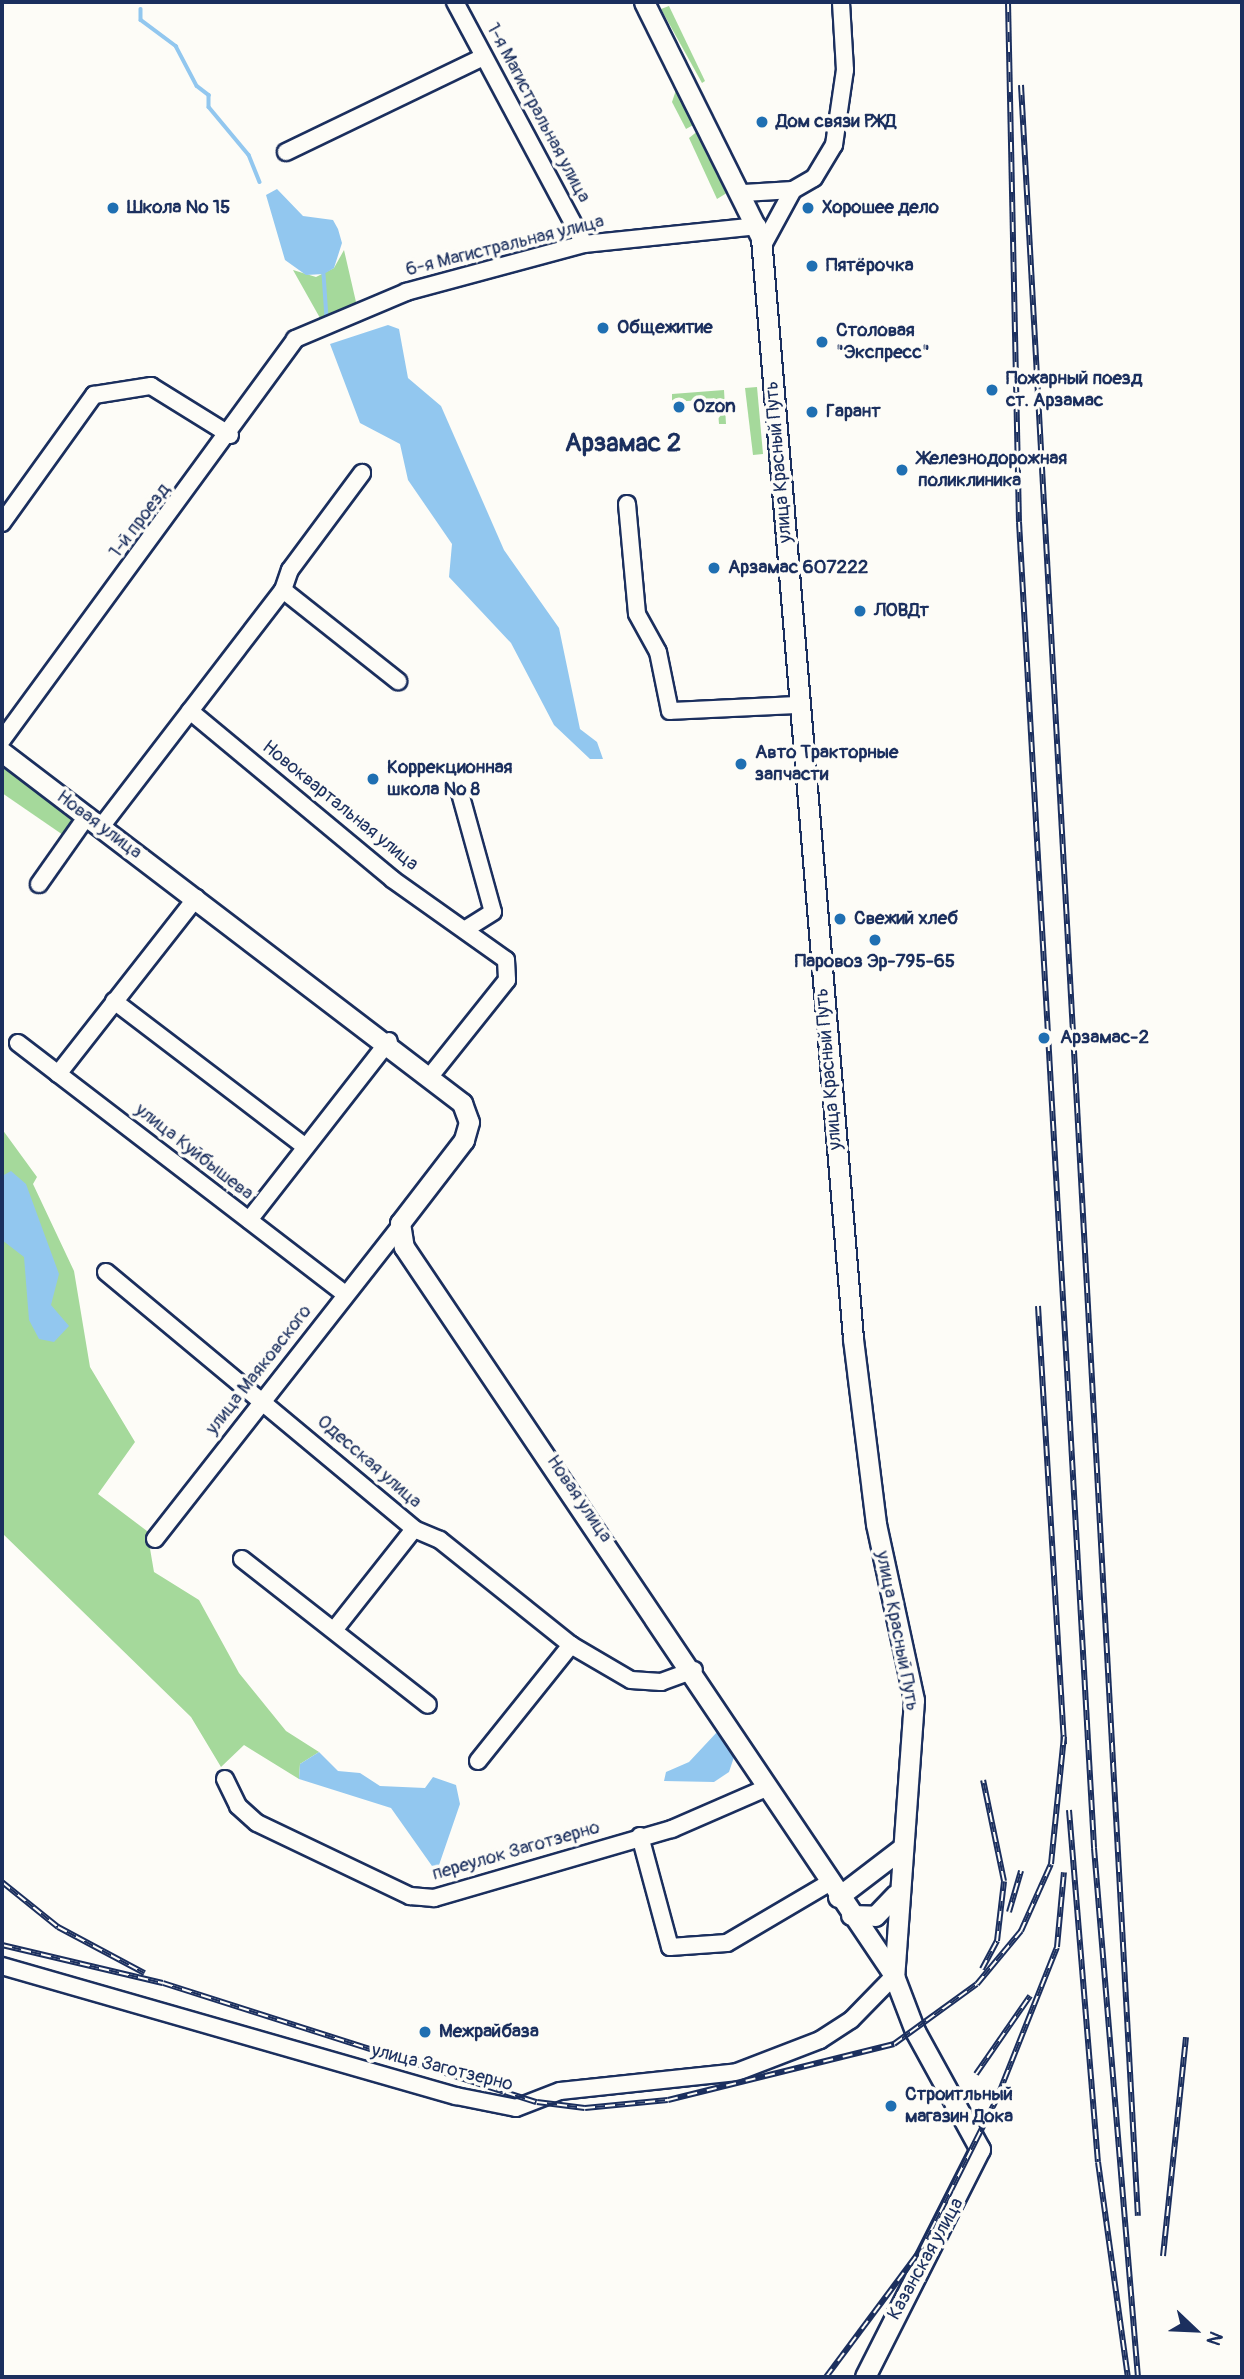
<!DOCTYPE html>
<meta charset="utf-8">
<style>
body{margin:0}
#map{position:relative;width:1244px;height:2379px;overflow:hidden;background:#fdfcf7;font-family:Pangolin,sans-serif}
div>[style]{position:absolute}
.green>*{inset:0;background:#a5d99b}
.water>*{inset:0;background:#92c7ef}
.stream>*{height:3.5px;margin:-1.75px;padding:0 1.75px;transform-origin:1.75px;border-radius:1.75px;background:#92c7ef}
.roads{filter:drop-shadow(2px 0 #1b2f5e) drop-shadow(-2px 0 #1b2f5e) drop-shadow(0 2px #1b2f5e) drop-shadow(0 -2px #1b2f5e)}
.minor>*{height:16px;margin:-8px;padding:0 8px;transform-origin:8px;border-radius:8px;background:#fdfcf7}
.major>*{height:19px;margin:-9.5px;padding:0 9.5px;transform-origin:9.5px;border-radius:9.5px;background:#fdfcf7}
.rail>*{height:6px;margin-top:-3px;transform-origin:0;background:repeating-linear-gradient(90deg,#fdfcf7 0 10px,#1b2f5e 0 20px);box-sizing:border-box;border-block:2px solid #1b2f5e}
.dots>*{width:19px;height:19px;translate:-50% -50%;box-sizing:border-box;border:4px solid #fdfcf7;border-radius:50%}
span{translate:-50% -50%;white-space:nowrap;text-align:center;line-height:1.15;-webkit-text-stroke:7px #fdfcf7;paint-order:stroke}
.street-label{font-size:19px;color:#1b2f5e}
.poi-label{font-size:19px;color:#1b2f5e;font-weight:700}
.left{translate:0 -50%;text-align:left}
.district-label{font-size:26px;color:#1b2f5e;font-weight:700}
.frame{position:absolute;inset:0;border:4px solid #1b2f5e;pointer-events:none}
.north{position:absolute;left:1160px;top:2295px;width:70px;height:70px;-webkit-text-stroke:5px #fdfcf7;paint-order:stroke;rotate:113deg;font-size:19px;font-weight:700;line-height:28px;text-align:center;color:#1b2f5e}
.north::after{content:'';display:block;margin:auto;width:24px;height:32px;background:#1b2f5e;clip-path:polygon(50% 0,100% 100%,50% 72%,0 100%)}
</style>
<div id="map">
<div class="green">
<div style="clip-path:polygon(669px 6px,705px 81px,702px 83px,661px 9px)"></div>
<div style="clip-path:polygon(677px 87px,695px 124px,686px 129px,672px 102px)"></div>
<div style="clip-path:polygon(699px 130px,730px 191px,717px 199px,689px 138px)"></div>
<div style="clip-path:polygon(344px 250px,356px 302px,351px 310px,320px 318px,293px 270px,316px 277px,334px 268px)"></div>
<div style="clip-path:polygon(757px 387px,763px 454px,753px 455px,745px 388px)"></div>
<div style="clip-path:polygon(724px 390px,726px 424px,719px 424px,717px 399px,672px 402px,672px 394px)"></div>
<div style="clip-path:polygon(2px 766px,76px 822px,66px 837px,2px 793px)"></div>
<div style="clip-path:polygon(2px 1129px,37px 1177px,33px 1184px,74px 1271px,90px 1367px,135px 1442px,98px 1494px,147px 1531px,154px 1572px,199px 1600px,239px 1673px,286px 1731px,319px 1752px,300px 1764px,299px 1779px,244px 1745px,221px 1767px,191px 1717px,2px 1533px)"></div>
</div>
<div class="water">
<div style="clip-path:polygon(277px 189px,303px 216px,333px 220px,338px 229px,342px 243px,334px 268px,324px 274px,306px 275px,285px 260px,266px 195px)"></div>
<div style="clip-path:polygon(388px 325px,399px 329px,408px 378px,441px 406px,504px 550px,559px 628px,580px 729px,597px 742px,603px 759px,590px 759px,554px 725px,511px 643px,449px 577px,452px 544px,408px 480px,400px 444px,360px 423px,330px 344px)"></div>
<div style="clip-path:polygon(11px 1171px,26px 1184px,59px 1274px,51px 1305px,69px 1326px,54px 1342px,39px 1339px,29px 1320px,24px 1257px,2px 1240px,2px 1176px)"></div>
<div style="clip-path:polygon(718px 1731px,734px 1757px,729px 1772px,714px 1782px,664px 1781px,666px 1772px,689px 1762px)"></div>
<div style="clip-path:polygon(319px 1752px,338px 1771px,360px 1773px,380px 1786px,425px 1788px,433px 1777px,456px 1785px,460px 1804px,439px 1865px,432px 1866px,391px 1808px,299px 1779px,300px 1764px)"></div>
</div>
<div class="stream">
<div style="left:141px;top:9px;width:11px;rotate:90deg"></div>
<div style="left:141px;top:20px;width:44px;rotate:36.6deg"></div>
<div style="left:176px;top:46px;width:45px;rotate:62.3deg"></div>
<div style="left:197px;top:86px;width:15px;rotate:37deg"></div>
<div style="left:209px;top:95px;width:12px;rotate:90deg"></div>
<div style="left:209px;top:107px;width:62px;rotate:50.2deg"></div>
<div style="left:249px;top:155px;width:29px;rotate:68deg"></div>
<div style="left:324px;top:274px;width:44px;rotate:86.1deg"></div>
</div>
<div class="roads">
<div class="minor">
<div style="left:455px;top:2px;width:274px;rotate:61.9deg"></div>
<div style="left:286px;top:152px;width:219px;rotate:-25.7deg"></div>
<div style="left:744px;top:193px;width:49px;rotate:-3.5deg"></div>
<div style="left:793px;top:190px;width:24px;rotate:-30deg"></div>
<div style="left:814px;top:178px;width:39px;rotate:-59deg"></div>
<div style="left:834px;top:145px;width:76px;rotate:-81.7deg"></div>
<div style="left:845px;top:70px;width:68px;rotate:-93.4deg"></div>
<div style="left:762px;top:247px;width:65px;rotate:-61.5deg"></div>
<div style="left:627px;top:504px;width:110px;rotate:84.8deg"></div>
<div style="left:637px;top:614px;width:43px;rotate:61.1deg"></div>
<div style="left:658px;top:652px;width:60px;rotate:78.5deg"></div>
<div style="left:670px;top:711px;width:129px;rotate:-2.7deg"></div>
<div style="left:2px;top:523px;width:158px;rotate:-54.3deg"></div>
<div style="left:94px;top:395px;width:58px;rotate:-9deg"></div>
<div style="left:151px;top:386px;width:93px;rotate:31.8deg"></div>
<div style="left:283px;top:590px;width:21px;rotate:-71deg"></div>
<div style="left:290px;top:570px;width:121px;rotate:-53.4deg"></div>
<div style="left:190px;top:711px;width:263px;rotate:39.7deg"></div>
<div style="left:392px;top:879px;width:140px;rotate:35.4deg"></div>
<div style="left:506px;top:960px;width:20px;rotate:87deg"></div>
<div style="left:507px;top:980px;width:120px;rotate:128.6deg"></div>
<div style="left:2px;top:740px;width:497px;rotate:-53.8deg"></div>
<div style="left:295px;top:339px;width:121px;rotate:-22.9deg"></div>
<div style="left:406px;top:292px;width:184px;rotate:-15.1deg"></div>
<div style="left:584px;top:244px;width:175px;rotate:-5.9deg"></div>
<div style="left:460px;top:793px;width:123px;rotate:74.5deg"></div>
<div style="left:493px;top:912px;width:31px;rotate:148deg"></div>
<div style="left:101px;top:827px;width:299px;rotate:-52.5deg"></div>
<div style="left:283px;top:590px;width:147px;rotate:38.4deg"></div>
<div style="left:39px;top:884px;width:83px;rotate:-54.8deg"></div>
<div style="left:114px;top:1001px;width:239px;rotate:37.3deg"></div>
<div style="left:18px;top:1043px;width:412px;rotate:37.5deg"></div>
<div style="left:58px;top:1074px;width:224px;rotate:-51.9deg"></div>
<div style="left:249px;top:1220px;width:227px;rotate:-52deg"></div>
<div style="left:106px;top:1272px;width:401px;rotate:39.8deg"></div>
<div style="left:414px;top:1529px;width:28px;rotate:23deg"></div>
<div style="left:440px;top:1540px;width:168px;rotate:38.7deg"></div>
<div style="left:571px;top:1645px;width:69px;rotate:30.3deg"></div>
<div style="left:631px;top:1680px;width:30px;rotate:4deg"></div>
<div style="left:661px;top:1682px;width:35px;rotate:-20deg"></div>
<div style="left:155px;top:1539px;width:394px;rotate:-51.9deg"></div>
<div style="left:242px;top:1559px;width:236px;rotate:38.1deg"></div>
<div style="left:335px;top:1629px;width:127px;rotate:-51.7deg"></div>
<div style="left:478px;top:1761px;width:149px;rotate:-51.3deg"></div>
<div style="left:225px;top:1779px;width:30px;rotate:64deg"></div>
<div style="left:238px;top:1806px;width:25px;rotate:42deg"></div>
<div style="left:257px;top:1823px;width:170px;rotate:25.5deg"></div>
<div style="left:410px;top:1896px;width:24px;rotate:5deg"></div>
<div style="left:434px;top:1898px;width:248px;rotate:-16.2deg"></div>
<div style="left:672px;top:1829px;width:100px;rotate:-23.5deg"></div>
<div style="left:640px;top:1836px;width:115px;rotate:74.9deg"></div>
<div style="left:670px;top:1947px;width:57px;rotate:-4deg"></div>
<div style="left:727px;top:1943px;width:116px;rotate:-30.5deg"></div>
<div style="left:2px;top:1966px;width:472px;rotate:16deg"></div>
<div style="left:456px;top:2096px;width:61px;rotate:11.3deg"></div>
<div style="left:516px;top:2108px;width:47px;rotate:-21.1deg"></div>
<div style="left:560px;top:2091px;width:178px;rotate:-6.1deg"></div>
<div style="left:737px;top:2072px;width:89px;rotate:-21.1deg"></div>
<div style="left:820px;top:2040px;width:37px;rotate:-33deg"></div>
<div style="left:851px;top:2020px;width:62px;rotate:-45.7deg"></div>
</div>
<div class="major">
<div style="left:644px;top:2px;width:263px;rotate:63.6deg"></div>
<div style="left:761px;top:238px;width:1105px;rotate:85.22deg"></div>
<div style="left:853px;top:1339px;width:186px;rotate:82.9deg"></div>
<div style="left:876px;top:1524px;width:180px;rotate:77.8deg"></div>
<div style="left:914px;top:1700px;width:277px;rotate:94.1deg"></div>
<div style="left:894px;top:1976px;width:59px;rotate:69.1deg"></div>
<div style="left:915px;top:2031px;width:135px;rotate:61.2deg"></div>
<div style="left:980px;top:2149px;width:255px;rotate:116.8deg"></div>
<div style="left:2px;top:752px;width:579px;rotate:37.35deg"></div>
<div style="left:462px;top:1103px;width:20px;rotate:70deg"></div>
<div style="left:469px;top:1122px;width:19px;rotate:106deg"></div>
<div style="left:464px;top:1140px;width:105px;rotate:127.6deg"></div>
<div style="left:400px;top:1223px;width:24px;rotate:81deg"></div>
<div style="left:404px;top:1247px;width:878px;rotate:56.06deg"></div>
<div style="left:838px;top:1897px;width:81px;rotate:-37.4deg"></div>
<div style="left:851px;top:1915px;width:24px;rotate:2deg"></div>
<div style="left:875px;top:1916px;width:30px;rotate:-46deg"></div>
</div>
</div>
<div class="rail">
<div style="left:1008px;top:2px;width:520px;rotate:88.79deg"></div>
<div style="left:1019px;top:522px;width:1328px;rotate:86.76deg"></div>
<div style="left:1094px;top:1848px;width:531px;rotate:85.25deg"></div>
<div style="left:1021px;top:85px;width:2134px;rotate:86.86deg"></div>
<div style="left:1038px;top:1306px;width:439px;rotate:86.6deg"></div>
<div style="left:1069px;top:1810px;width:353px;rotate:85.3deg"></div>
<div style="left:1098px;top:2162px;width:217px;rotate:82.1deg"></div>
<div style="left:2px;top:1882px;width:72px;rotate:38.8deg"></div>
<div style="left:58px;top:1927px;width:98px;rotate:28.1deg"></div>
<div style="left:1009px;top:1912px;width:43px;rotate:-73.7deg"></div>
<div style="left:2px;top:1945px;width:165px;rotate:13.3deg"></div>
<div style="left:163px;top:1983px;width:392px;rotate:17.7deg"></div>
<div style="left:537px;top:2102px;width:48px;rotate:7.1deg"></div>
<div style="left:585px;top:2108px;width:83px;rotate:-5.5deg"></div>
<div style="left:668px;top:2100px;width:233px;rotate:-13.9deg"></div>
<div style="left:894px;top:2044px;width:102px;rotate:-35.9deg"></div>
<div style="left:977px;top:1984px;width:69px;rotate:-50.3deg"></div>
<div style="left:1021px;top:1931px;width:73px;rotate:-65.9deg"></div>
<div style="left:1051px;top:1864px;width:128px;rotate:-84.2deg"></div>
<div style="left:982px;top:1969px;width:32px;rotate:-62deg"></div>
<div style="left:997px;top:1941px;width:60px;rotate:-83.3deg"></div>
<div style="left:1004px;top:1881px;width:103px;rotate:-101.7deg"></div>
<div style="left:976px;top:2074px;width:95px;rotate:-55.3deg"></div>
<div style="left:1163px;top:2256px;width:220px;rotate:-84deg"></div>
<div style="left:826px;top:2377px;width:161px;rotate:-53.3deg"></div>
<div style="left:922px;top:2248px;width:168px;rotate:-63.4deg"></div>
<div style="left:997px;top:2098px;width:162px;rotate:-68.3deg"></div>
<div style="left:1057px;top:1947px;width:75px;rotate:-84.7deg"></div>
</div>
<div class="dots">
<div style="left:762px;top:122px;background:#1f6fb2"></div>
<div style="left:113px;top:208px;background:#1f6fb2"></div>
<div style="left:808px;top:208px;background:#1f6fb2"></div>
<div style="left:812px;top:266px;background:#1f6fb2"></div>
<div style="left:603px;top:328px;background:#1f6fb2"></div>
<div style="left:822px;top:342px;background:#1f6fb2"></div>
<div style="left:992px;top:390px;background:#1f6fb2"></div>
<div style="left:679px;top:407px;background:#1f6fb2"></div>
<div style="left:812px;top:412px;background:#1f6fb2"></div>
<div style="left:902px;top:470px;background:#1f6fb2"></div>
<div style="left:714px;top:568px;background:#1f6fb2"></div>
<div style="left:860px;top:611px;background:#1f6fb2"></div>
<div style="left:741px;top:764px;background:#1f6fb2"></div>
<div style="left:373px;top:779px;background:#1f6fb2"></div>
<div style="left:840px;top:919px;background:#1f6fb2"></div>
<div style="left:875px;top:940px;background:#1f6fb2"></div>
<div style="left:1044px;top:1038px;background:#1f6fb2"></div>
<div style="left:425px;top:2032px;background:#1f6fb2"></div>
<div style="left:891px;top:2106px;background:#1f6fb2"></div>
</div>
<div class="street-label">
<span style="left:538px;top:113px;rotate:62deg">1-я Магистральная улица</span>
<span style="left:505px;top:246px;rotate:-14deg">6-я Магистральная улица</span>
<span style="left:779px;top:462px;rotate:-95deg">улица Красный Путь</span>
<span style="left:140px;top:521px;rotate:-53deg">1-й проезд</span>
<span style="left:340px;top:806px;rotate:39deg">Новоквартальная улица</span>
<span style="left:99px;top:825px;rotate:37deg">Новая улица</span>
<span style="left:829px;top:1069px;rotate:-95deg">улица Красный Путь</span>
<span style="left:194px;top:1152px;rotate:38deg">улица Куйбышева</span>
<span style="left:259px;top:1370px;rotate:-52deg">улица Маяковского</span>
<span style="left:369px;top:1462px;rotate:41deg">Одесская улица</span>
<span style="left:579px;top:1499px;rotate:56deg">Новая улица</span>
<span style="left:897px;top:1631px;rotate:79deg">улица Красный Путь</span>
<span style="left:516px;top:1851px;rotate:-16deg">переулок Заготзерно</span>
<span style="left:442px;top:2068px;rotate:14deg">улица Заготзерно</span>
<span style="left:926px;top:2259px;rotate:-61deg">Казанская улица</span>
</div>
<div class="poi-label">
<span class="left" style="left:776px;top:122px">Дом связи РЖД</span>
<span class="left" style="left:127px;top:208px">Школа № 15</span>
<span class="left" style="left:822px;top:208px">Хорошее дело</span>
<span class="left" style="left:826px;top:266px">Пятёрочка</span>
<span class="left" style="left:617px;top:328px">Общежитие</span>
<span class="left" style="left:836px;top:342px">Столовая<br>"Экспресс"</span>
<span class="left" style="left:1006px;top:390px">Пожарный поезд<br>ст. Арзамас</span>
<span class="left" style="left:693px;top:407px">Ozon</span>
<span class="left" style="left:826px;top:412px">Гарант</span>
<span class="left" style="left:918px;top:470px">Железнодорожная<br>поликлиника</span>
<span class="left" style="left:728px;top:568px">Арзамас 607222</span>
<span class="left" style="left:874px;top:611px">ЛОВДт</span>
<span class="left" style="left:755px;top:764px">Авто Тракторные<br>запчасти</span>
<span class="left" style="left:387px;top:779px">Коррекционная<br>школа № 8</span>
<span class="left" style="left:854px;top:919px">Свежий хлеб</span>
<span style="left:875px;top:962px">Паровоз Эр-795-65</span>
<span class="left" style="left:1060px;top:1038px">Арзамас-2</span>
<span class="left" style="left:439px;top:2032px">Межрайбаза</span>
<span class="left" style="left:905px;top:2106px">Строитльный<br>магазин Дока</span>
</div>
<div class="district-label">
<span style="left:623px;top:444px">Арзамас 2</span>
</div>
<div class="frame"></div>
<div class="north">N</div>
</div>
